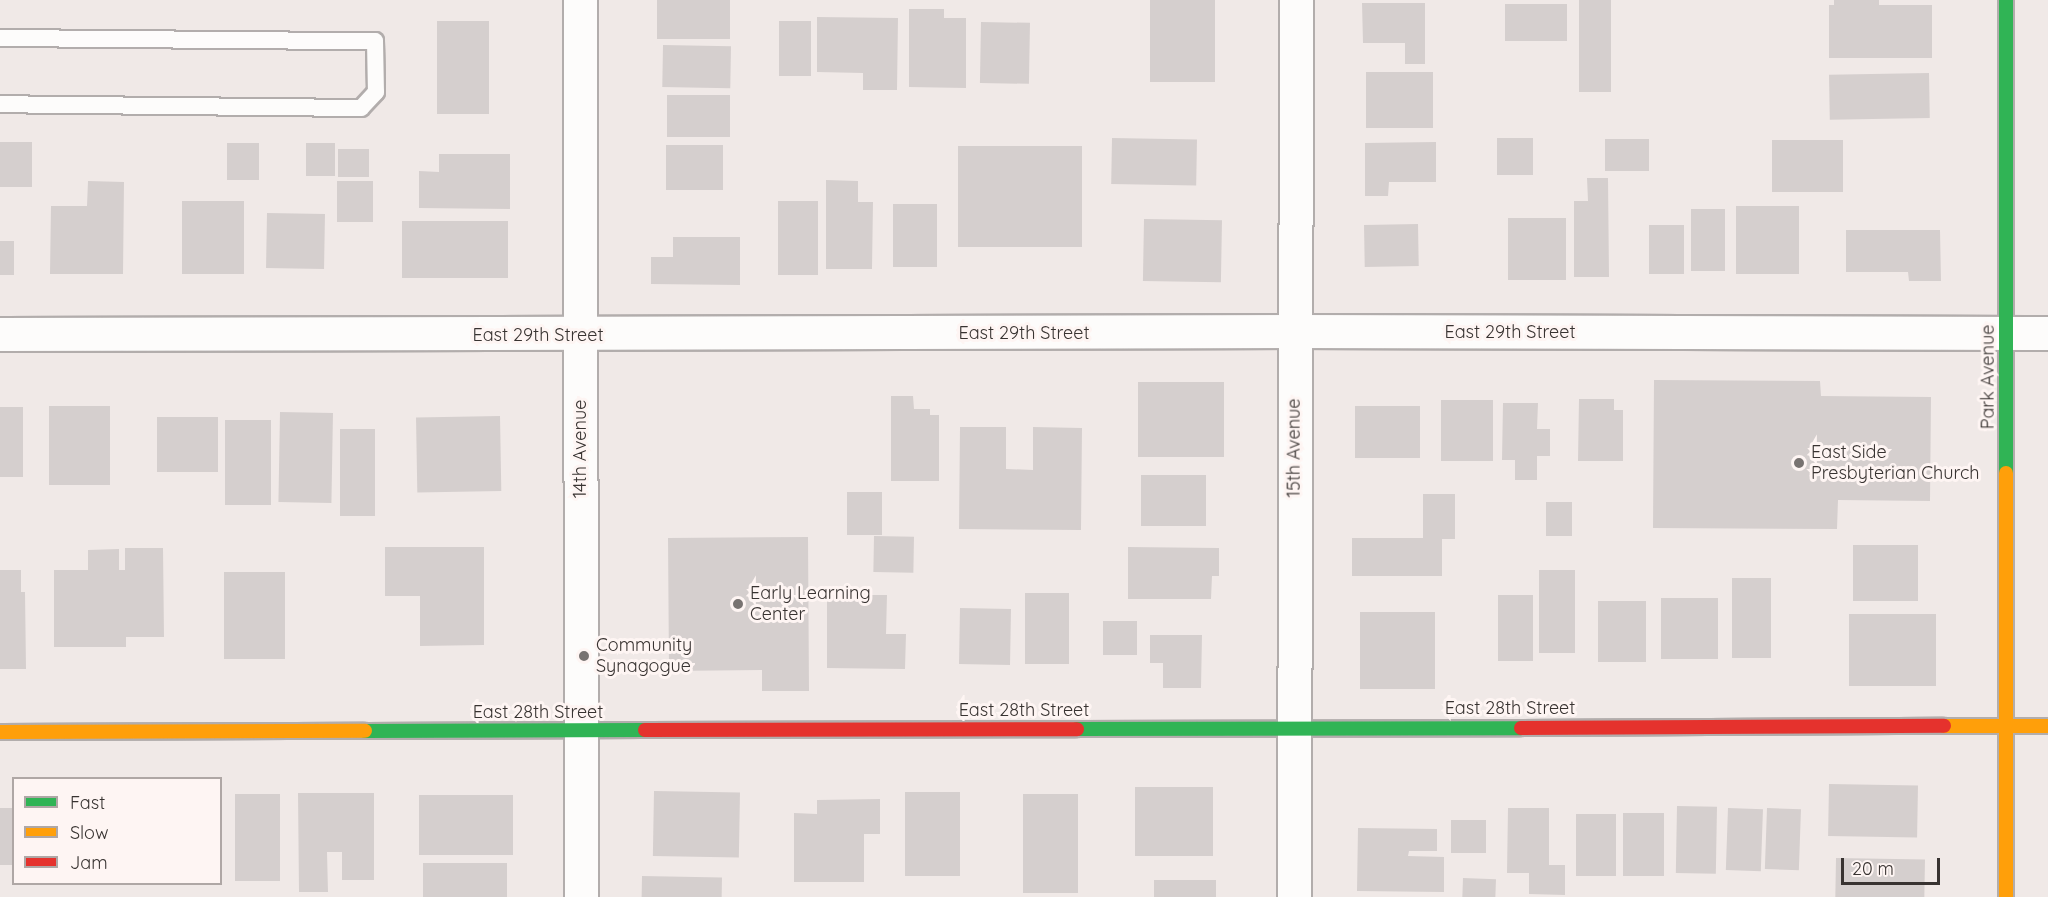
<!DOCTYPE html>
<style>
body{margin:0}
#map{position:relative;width:2048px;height:897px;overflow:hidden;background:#f0e9e7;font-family:Quicksand,sans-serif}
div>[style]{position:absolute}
.building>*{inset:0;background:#d5cfce;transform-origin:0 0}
.roads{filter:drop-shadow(2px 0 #b2adac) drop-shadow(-2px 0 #b2adac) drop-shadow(0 2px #b2adac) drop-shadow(0 -2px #b2adac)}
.lane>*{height:16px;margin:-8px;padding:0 8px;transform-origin:8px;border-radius:8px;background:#fdfcfb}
.street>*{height:33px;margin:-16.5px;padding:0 16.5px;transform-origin:16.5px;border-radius:16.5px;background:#fdfcfb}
.fast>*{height:14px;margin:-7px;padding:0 7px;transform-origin:7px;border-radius:7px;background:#30b455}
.slow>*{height:14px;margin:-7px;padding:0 7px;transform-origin:7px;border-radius:7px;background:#ff9f0a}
.jam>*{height:14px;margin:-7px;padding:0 7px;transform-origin:7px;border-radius:7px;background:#e5322d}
.dots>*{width:16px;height:16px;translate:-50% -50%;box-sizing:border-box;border:3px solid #fef5f3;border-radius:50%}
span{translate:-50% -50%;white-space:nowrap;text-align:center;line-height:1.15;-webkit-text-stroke:6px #fef5f3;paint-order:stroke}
.street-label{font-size:18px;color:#383331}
.poi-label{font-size:18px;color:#383331}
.left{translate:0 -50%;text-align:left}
.legend{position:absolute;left:12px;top:777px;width:210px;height:108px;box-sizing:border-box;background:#fef5f3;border:2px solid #afa7a5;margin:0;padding:8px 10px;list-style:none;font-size:18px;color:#383331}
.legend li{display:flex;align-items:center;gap:12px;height:30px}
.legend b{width:30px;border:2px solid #afa7a5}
.scale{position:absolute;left:1841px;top:858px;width:99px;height:27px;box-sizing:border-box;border:3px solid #383331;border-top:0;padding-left:8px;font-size:18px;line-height:21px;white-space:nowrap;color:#383331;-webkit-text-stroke:4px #fef5f3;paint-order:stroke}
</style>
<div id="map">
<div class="building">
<div style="left:657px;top:0;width:73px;height:39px"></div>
<div style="left:1150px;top:0;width:65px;height:82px"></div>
<div style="left:1579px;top:0;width:32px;height:92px"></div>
<div style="clip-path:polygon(1834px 0,1879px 0,1879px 5px,1932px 5px,1932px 58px,1829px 58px,1829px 5px,1834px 5px)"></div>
<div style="clip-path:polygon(1362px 3px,1425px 3px,1425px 64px,1405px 64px,1405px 43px,1363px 43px)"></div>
<div style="left:1505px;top:4px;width:62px;height:37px"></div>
<div style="clip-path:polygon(909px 9px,944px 9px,944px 18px,966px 18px,966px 88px,909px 87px)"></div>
<div style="clip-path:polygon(817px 17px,898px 18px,897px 90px,863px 90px,863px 73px,817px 72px)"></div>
<div style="left:437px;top:21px;width:52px;height:93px"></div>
<div style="left:779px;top:21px;width:32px;height:55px"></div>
<div style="left:981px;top:22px;width:49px;height:61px;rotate:1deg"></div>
<div style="left:663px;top:45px;width:68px;height:42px;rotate:1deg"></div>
<div style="left:1366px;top:72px;width:67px;height:56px"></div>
<div style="left:1929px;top:73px;width:45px;height:100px;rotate:89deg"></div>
<div style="left:667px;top:95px;width:63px;height:42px"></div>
<div style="left:1112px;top:138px;width:85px;height:46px;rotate:1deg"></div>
<div style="left:1497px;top:138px;width:36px;height:37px"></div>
<div style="left:1605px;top:139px;width:44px;height:32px"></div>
<div style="left:1772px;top:140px;width:71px;height:52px"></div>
<div style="left:0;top:142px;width:32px;height:45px"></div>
<div style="clip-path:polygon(1436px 142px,1436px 182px,1389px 182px,1388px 196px,1365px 196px,1365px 143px)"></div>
<div style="left:227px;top:143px;width:32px;height:37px"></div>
<div style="left:306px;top:143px;width:29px;height:33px"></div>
<div style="left:666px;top:145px;width:57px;height:45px"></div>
<div style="left:958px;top:146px;width:124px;height:101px"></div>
<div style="left:338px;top:149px;width:31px;height:28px"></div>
<div style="clip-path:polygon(439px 154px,510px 154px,510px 209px,419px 208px,419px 171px,439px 172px)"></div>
<div style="clip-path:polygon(1587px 178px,1608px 178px,1609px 277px,1574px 277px,1574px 201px,1588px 201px)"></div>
<div style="clip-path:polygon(826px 180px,858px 181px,858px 202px,873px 202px,872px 269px,826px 269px)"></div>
<div style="clip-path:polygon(88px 181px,124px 182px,123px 274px,50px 274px,51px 206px,87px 206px)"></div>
<div style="left:337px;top:181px;width:36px;height:41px"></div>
<div style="left:182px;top:201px;width:62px;height:73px"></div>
<div style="left:778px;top:201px;width:40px;height:74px"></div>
<div style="left:893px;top:204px;width:44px;height:63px"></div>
<div style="left:1736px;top:206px;width:63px;height:68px"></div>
<div style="left:1691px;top:209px;width:34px;height:62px"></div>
<div style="left:267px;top:213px;width:58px;height:55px;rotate:1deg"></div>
<div style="left:1508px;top:218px;width:58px;height:62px"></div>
<div style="left:1144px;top:219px;width:78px;height:62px;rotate:1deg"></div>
<div style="left:402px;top:221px;width:106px;height:57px"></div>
<div style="left:1418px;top:224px;width:42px;height:54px;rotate:89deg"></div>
<div style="left:1649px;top:225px;width:35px;height:49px"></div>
<div style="clip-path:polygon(1846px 230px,1940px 230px,1941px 281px,1909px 281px,1908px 272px,1846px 272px)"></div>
<div style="clip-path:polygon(673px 237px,740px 237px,740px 285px,651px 284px,651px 257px,673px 257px)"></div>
<div style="left:0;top:241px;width:14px;height:34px"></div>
<div style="clip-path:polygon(1654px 380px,1820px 381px,1821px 396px,1931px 397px,1930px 501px,1838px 500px,1837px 529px,1653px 528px)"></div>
<div style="left:1138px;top:382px;width:86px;height:75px"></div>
<div style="clip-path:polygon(891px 396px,913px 396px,914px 409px,930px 409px,930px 415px,939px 415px,939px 481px,891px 481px)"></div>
<div style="clip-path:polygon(1579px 399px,1614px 399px,1614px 410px,1623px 410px,1623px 461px,1578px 461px)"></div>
<div style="left:1441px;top:400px;width:52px;height:61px"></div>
<div style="clip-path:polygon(1503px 403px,1538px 403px,1537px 429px,1550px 429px,1550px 456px,1537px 456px,1537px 480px,1515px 480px,1515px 460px,1502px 460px)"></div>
<div style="left:49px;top:406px;width:61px;height:79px"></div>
<div style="left:1355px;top:406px;width:65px;height:52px"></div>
<div style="left:0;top:407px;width:23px;height:70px"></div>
<div style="left:280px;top:412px;width:53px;height:90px;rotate:1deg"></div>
<div style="left:500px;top:416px;width:75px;height:84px;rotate:89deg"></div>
<div style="left:157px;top:417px;width:61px;height:55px"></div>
<div style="left:225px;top:420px;width:46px;height:85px"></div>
<div style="clip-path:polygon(960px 427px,1006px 427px,1006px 469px,1033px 470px,1033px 427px,1082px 428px,1081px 530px,959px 529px)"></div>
<div style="left:340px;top:429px;width:35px;height:87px"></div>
<div style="left:1141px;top:475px;width:65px;height:51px"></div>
<div style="left:847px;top:492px;width:35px;height:43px"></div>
<div style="clip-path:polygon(1423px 494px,1455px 494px,1455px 539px,1442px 539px,1442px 576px,1352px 576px,1352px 538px,1423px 538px)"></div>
<div style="left:1546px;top:502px;width:26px;height:34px"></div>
<div style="left:874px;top:536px;width:40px;height:36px;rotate:1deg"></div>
<div style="clip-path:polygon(808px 537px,809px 691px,762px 691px,762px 670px,669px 671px,668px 538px)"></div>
<div style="left:1853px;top:545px;width:65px;height:56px"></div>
<div style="clip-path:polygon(385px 547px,484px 547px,484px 645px,420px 646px,420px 596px,385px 596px)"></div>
<div style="clip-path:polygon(1128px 547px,1219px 548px,1219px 576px,1212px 576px,1211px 599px,1128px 599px)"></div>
<div style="clip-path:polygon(125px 548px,163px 548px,164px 637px,126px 637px,126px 647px,54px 647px,54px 570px,88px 570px,88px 550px,119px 549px,119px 570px,125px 570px)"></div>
<div style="clip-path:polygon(0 570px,21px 570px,21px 592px,25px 592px,26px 669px,0 669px)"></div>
<div style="left:1539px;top:570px;width:36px;height:83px"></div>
<div style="left:224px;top:572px;width:61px;height:87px"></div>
<div style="left:1732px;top:578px;width:39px;height:80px"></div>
<div style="left:1025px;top:593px;width:44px;height:71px"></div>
<div style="clip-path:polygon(827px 595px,887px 595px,886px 634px,906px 634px,905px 669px,827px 668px)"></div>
<div style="left:1498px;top:595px;width:35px;height:66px"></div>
<div style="left:1661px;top:598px;width:57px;height:61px"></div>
<div style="left:1598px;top:601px;width:48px;height:61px"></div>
<div style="left:960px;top:608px;width:51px;height:56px;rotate:1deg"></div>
<div style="left:1360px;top:612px;width:75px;height:77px"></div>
<div style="left:1849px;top:614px;width:87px;height:72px"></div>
<div style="left:1103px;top:621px;width:34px;height:34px"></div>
<div style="clip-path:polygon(1150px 635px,1202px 635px,1201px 688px,1163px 688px,1163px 663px,1150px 663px)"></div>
<div style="left:1829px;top:784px;width:89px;height:52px;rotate:1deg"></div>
<div style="left:1135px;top:787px;width:78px;height:69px"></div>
<div style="left:654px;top:791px;width:86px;height:65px;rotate:1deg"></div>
<div style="left:905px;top:792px;width:55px;height:84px"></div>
<div style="clip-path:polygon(298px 793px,374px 793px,374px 880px,342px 880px,342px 852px,327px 852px,328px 892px,299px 892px)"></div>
<div style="left:235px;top:794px;width:45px;height:87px"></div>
<div style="left:1023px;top:794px;width:55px;height:99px"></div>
<div style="left:419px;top:795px;width:94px;height:60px"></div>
<div style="clip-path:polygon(880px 799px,880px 834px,864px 834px,864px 882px,794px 882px,794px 813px,817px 814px,817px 800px)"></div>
<div style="left:1677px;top:806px;width:40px;height:67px;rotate:1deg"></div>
<div style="left:14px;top:808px;width:57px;height:14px;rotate:90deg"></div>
<div style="clip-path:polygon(1508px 808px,1549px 808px,1549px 865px,1565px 865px,1565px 895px,1529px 894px,1529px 873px,1507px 873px)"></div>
<div style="left:1728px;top:808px;width:35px;height:62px;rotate:2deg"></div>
<div style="left:1767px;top:808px;width:34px;height:61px;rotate:2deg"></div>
<div style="left:1623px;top:813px;width:41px;height:63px"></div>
<div style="left:1576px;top:814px;width:40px;height:62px"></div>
<div style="left:1451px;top:820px;width:35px;height:33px"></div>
<div style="clip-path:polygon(1358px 828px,1437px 829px,1437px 851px,1409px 851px,1408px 856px,1444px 857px,1444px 892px,1357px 891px)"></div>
<div style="left:1836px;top:858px;width:89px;height:39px;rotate:1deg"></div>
<div style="left:507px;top:863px;width:34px;height:84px;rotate:90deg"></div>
<div style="left:642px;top:876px;width:80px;height:21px;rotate:1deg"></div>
<div style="left:1463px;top:878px;width:33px;height:19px;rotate:2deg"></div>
<div style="left:1154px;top:880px;width:62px;height:17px"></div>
</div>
<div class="roads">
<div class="lane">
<div style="left:0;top:38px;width:375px;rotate:0.5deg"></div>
<div style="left:375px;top:41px;width:51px;rotate:88.9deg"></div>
<div style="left:376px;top:92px;width:22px;rotate:133deg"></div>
<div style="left:361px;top:108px;width:361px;rotate:-179.4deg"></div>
</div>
<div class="street">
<div style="left:580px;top:0;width:897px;rotate:89.94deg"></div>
<div style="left:0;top:334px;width:1294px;rotate:-0.13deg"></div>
<div style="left:1294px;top:331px;width:754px;rotate:0.15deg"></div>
<div style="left:1294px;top:897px;width:897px;rotate:-89.87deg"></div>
</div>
<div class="fast">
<div style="left:2006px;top:0;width:473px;rotate:90deg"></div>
<div style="left:1077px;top:729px;width:444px;rotate:-0.1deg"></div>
<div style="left:365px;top:731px;width:280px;rotate:-0.2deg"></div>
</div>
<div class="slow">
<div style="left:2006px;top:473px;width:424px;rotate:90deg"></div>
<div style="left:1944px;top:726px;width:104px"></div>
<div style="left:0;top:732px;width:365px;rotate:-0.2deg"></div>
</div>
<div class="jam">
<div style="left:1521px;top:728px;width:423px;rotate:-0.3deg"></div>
<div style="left:645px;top:730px;width:432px;rotate:-0.1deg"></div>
</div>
</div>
<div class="dots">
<div style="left:1799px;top:463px;background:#787371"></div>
<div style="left:738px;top:604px;background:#787371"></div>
<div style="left:584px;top:656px;background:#787371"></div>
</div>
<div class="street-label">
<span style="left:1510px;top:332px">East 29th Street</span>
<span style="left:1024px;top:333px">East 29th Street</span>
<span style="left:538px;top:335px">East 29th Street</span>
<span style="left:1988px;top:377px;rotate:-90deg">Park Avenue</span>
<span style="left:1294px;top:448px;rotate:-90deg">15th Avenue</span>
<span style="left:580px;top:449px;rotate:-90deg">14th Avenue</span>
<span style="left:1510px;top:708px">East 28th Street</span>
<span style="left:1024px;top:710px">East 28th Street</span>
<span style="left:538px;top:712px">East 28th Street</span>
</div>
<div class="poi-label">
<span class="left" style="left:1811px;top:463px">East Side<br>Presbyterian Church</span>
<span class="left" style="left:750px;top:604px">Early Learning<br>Center</span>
<span class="left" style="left:596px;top:656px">Community<br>Synagogue</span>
</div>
<ul class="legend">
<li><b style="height:8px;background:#30b455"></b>Fast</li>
<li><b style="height:8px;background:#ff9f0a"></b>Slow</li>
<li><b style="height:8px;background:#e5322d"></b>Jam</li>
</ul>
<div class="scale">20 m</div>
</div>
